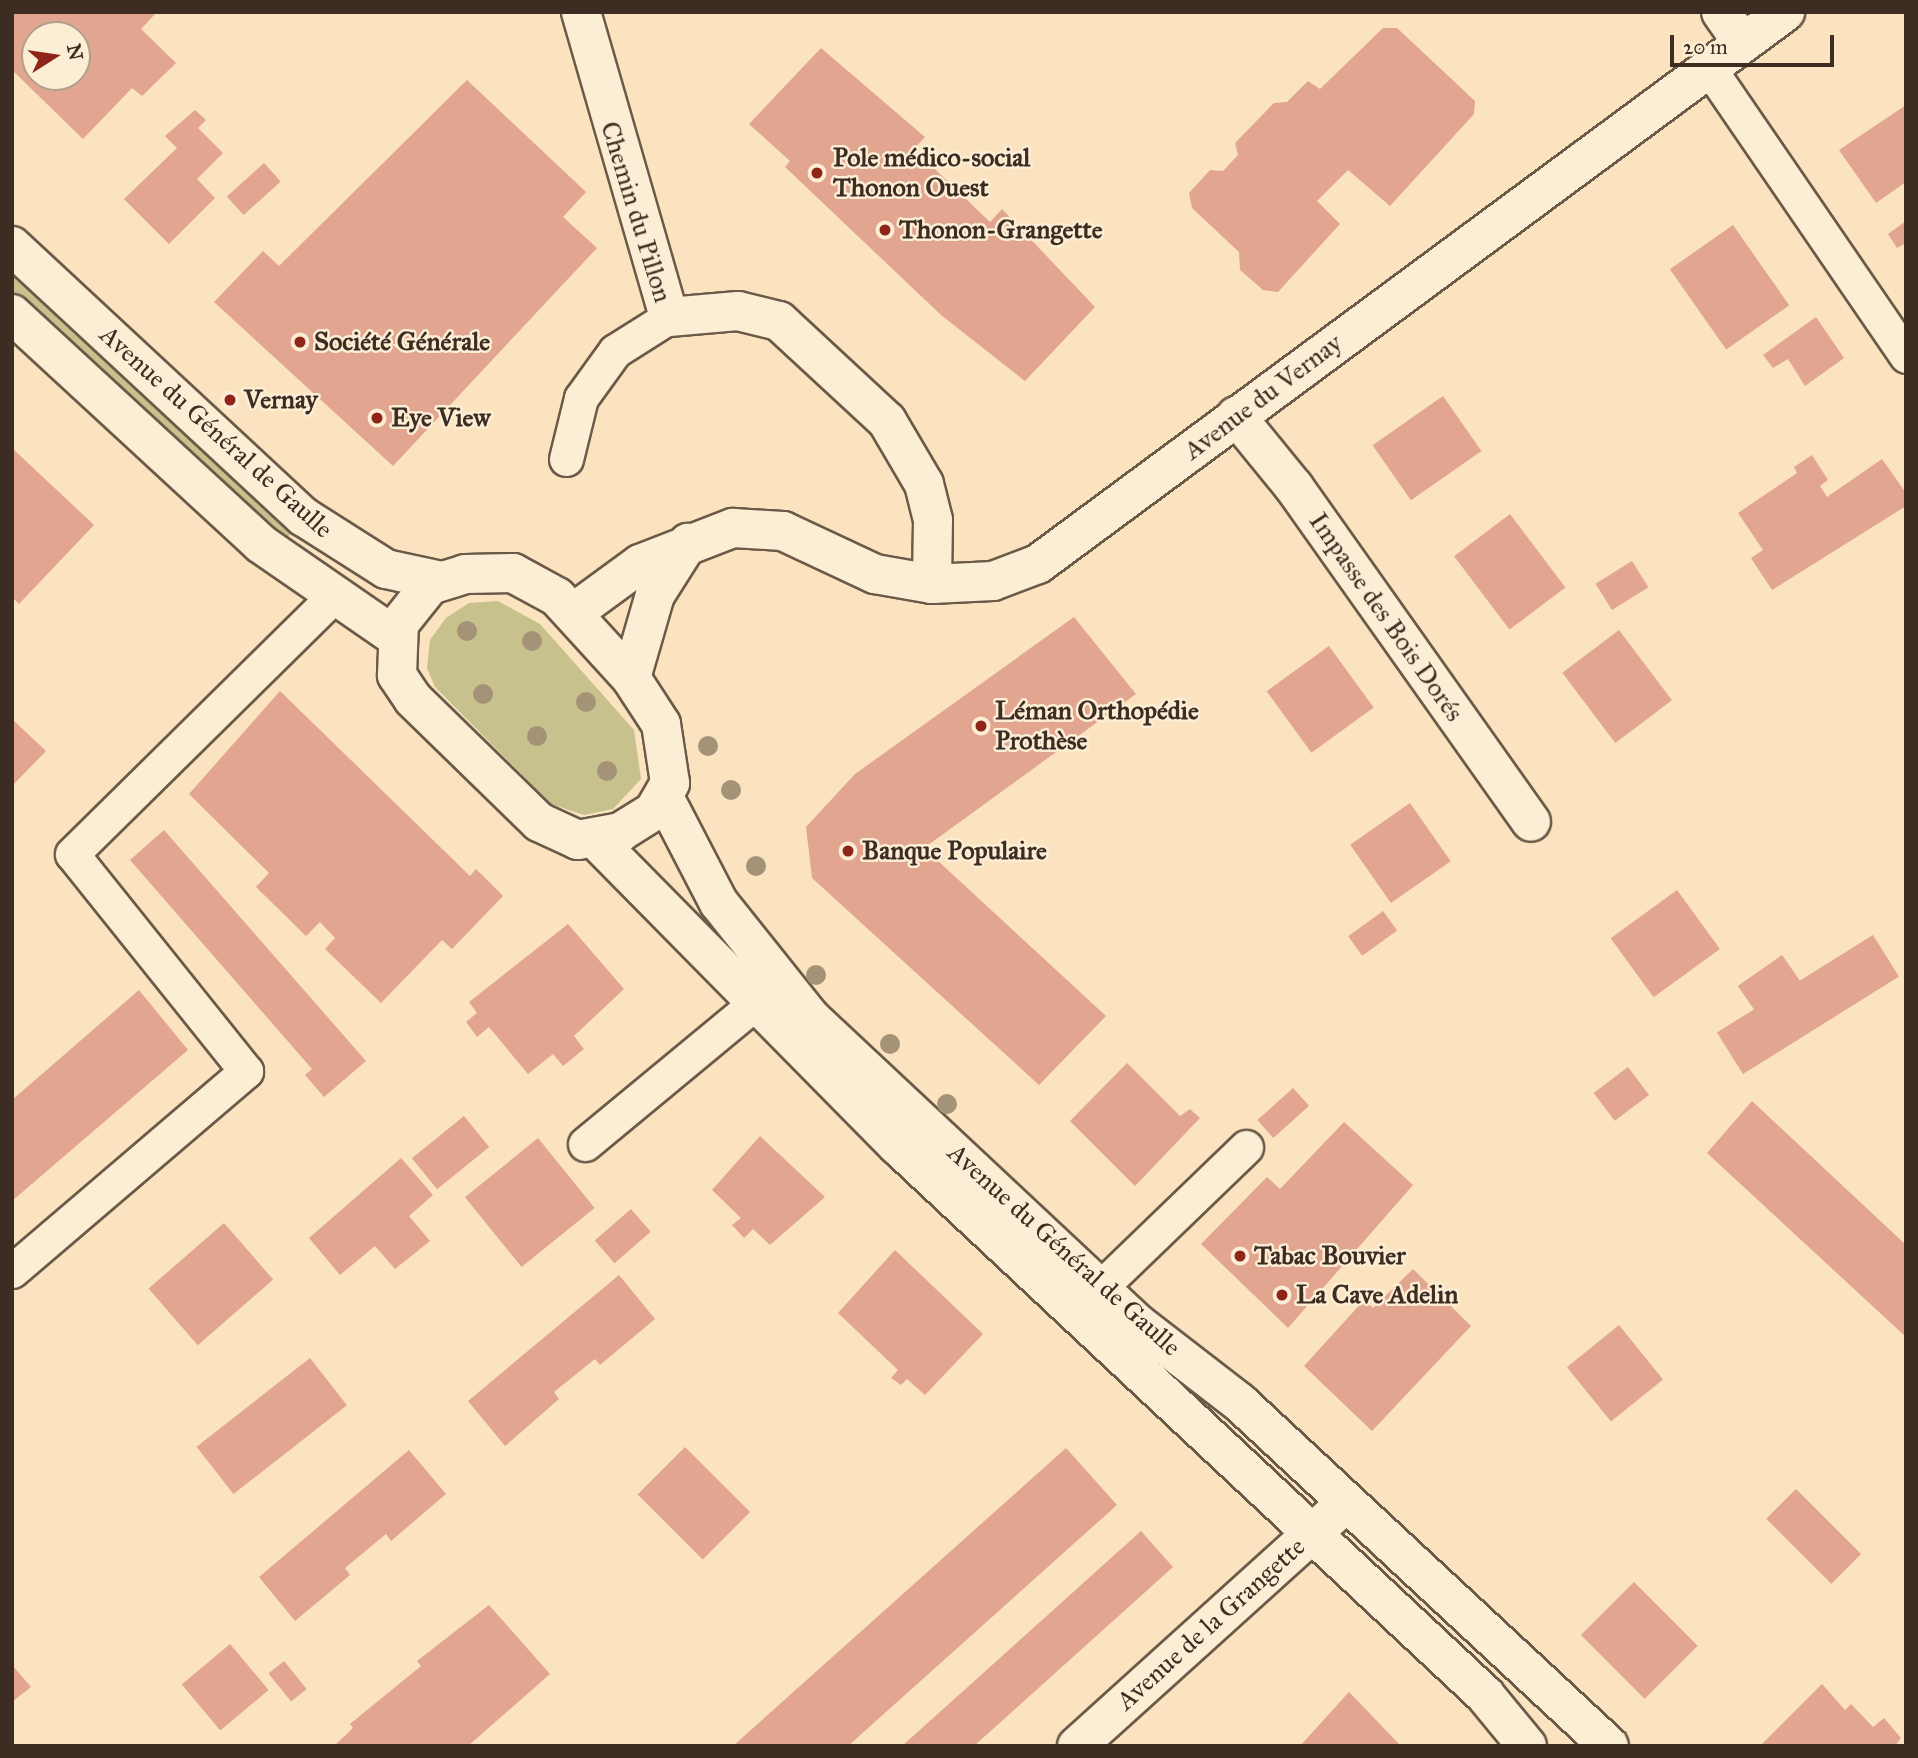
<!DOCTYPE html>
<meta charset="utf-8">
<style>
body{margin:0}
#map{position:relative;width:1918px;height:1758px;overflow:hidden;background:#fbe3bf;font-family:"IM FELL Great Primer",serif}
div>[style]{position:absolute}
.green>*{inset:0;background:#c6c18d;transform-origin:0 0}
.building>*{inset:0;background:#e1a590;transform-origin:0 0}
.roads{filter:drop-shadow(2px 0 #6c5a49) drop-shadow(-2px 0 #6c5a49) drop-shadow(0 2px #6c5a49) drop-shadow(0 -2px #6c5a49)}
.service>*{height:33px;margin:-16.5px;padding:0 16.5px;transform-origin:16.5px;border-radius:16.5px;background:#fcedd5}
.minor>*{height:38px;margin:-19px;padding:0 19px;transform-origin:19px;border-radius:19px;background:#fcedd5}
.secondary>*{height:38px;margin:-19px;padding:0 19px;transform-origin:19px;border-radius:19px;background:#fcedd5}
.trees>*{width:20px;height:20px;margin:-10px;border-radius:50%;background:#a59378}
.dots>*{width:19px;height:19px;translate:-50% -50%;box-sizing:border-box;border:4px solid #fcedd5;border-radius:50%}
span{translate:-50% -50%;white-space:nowrap;text-align:center;line-height:1.15;-webkit-text-stroke:5px #fcedd5;paint-order:stroke}
.poi-label{font-size:26px;color:#3d2c22;font-weight:700}
.left{translate:0 -50%;text-align:left}
.street-label{font-size:26px;color:#3d2c22}
.frame{position:absolute;inset:0;border:14px solid #3d2c22;pointer-events:none}
.north{position:absolute;left:21px;top:21px;width:70px;height:70px;box-sizing:border-box;background:#fcedd5;border:2px solid #b0a08d;border-radius:50%;rotate:78deg;font-size:19px;font-weight:700;line-height:28px;text-align:center;color:#3d2c22}
.north::after{content:'';display:block;margin:auto;width:24px;height:32px;background:#8f2418;clip-path:polygon(50% 0,100% 100%,50% 72%,0 100%)}
.scale{position:absolute;left:1670px;top:35px;width:164px;height:32px;box-sizing:border-box;border:4px solid #3d2c22;border-top:0;padding-left:9px;font-size:21px;line-height:24px;white-space:nowrap;color:#3d2c22;-webkit-text-stroke:5px #fcedd5;paint-order:stroke}
</style>
<div id="map">
<div class="green">
<div style="left:12px;top:268px;width:385px;height:22px;rotate:43deg"></div>
<div style="clip-path:polygon(498px 601px,540px 624px,634px 730px,641px 779px,613px 809px,584px 815px,551px 804px,435px 687px,427px 668px,430px 640px,446px 618px,469px 603px)"></div>
</div>
<div class="building">
<div style="clip-path:polygon(evenodd,12px 12px,157px 12px,141px 29px,176px 63px,142px 96px,132px 88px,83px 139px,12px 70px,12px 12px,35px 35px,77px 35px,77px 77px,35px 77px,35px 35px)"></div>
<div style="clip-path:polygon(1383px 28px,1397px 28px,1475px 101px,1474px 114px,1390px 206px,1348px 170px,1317px 201px,1340px 224px,1278px 292px,1263px 290px,1240px 270px,1239px 252px,1192px 208px,1189px 193px,1210px 170px,1223px 171px,1238px 155px,1235px 143px,1274px 103px,1287px 102px,1308px 81px,1320px 89px)"></div>
<div style="clip-path:polygon(821px 48px,925px 137px,914px 149px,990px 222px,1002px 209px,1095px 307px,1025px 381px,941px 315px,785px 167px,790px 161px,749px 124px)"></div>
<div style="clip-path:polygon(467px 80px,586px 192px,563px 217px,597px 248px,393px 466px,214px 302px,263px 251px,279px 266px)"></div>
<div style="clip-path:polygon(1906px 105px,1906px 182px,1876px 203px,1839px 150px)"></div>
<div style="clip-path:polygon(195px 110px,206px 120px,198px 128px,223px 153px,197px 179px,215px 198px,169px 244px,124px 199px,177px 148px,165px 136px)"></div>
<div style="left:264px;top:163px;width:25px;height:50px;rotate:48deg"></div>
<div style="clip-path:polygon(1906px 221px,1906px 243px,1897px 248px,1888px 234px)"></div>
<div style="left:1733px;top:225px;width:98px;height:77px;rotate:55deg"></div>
<div style="clip-path:polygon(1816px 317px,1844px 358px,1805px 386px,1788px 359px,1773px 368px,1763px 355px)"></div>
<div style="left:1443px;top:396px;width:67px;height:86px;rotate:55deg"></div>
<div style="clip-path:polygon(12px 448px,94px 525px,19px 604px,12px 597px)"></div>
<div style="clip-path:polygon(1812px 455px,1828px 480px,1820px 486px,1827px 497px,1882px 459px,1906px 493px,1906px 506px,1772px 590px,1751px 558px,1763px 550px,1738px 513px,1797px 473px,1794px 467px)"></div>
<div style="left:1510px;top:514px;width:92px;height:70px;rotate:53deg"></div>
<div style="left:1632px;top:561px;width:31px;height:43px;rotate:58deg"></div>
<div style="clip-path:polygon(1074px 617px,1136px 694px,924px 848px,1106px 1016px,1039px 1085px,812px 878px,806px 827px,855px 774px)"></div>
<div style="left:1619px;top:630px;width:88px;height:71px;rotate:53deg"></div>
<div style="left:1329px;top:646px;width:76px;height:77px;rotate:54deg"></div>
<div style="clip-path:polygon(280px 691px,470px 876px,476px 869px,503px 896px,452px 949px,442px 940px,381px 1003px,325px 949px,335px 938px,320px 922px,306px 936px,256px 887px,269px 873px,189px 794px)"></div>
<div style="clip-path:polygon(12px 719px,46px 751px,12px 786px)"></div>
<div style="left:1410px;top:803px;width:71px;height:73px;rotate:55deg"></div>
<div style="clip-path:polygon(164px 830px,366px 1061px,324px 1097px,305px 1075px,312px 1069px,130px 860px)"></div>
<div style="left:1677px;top:890px;width:73px;height:82px;rotate:54deg"></div>
<div style="left:1383px;top:911px;width:24px;height:43px;rotate:54deg"></div>
<div style="clip-path:polygon(568px 924px,624px 989px,574px 1036px,584px 1049px,563px 1066px,553px 1054px,528px 1074px,489px 1027px,477px 1037px,466px 1022px,477px 1013px,469px 1002px)"></div>
<div style="left:1873px;top:935px;width:49px;height:184px;rotate:58deg"></div>
<div style="left:1782px;top:955px;width:32px;height:54px;rotate:55deg"></div>
<div style="clip-path:polygon(139px 990px,188px 1050px,12px 1201px,12px 1100px)"></div>
<div style="clip-path:polygon(1127px 1063px,1180px 1116px,1190px 1109px,1200px 1118px,1135px 1186px,1070px 1121px)"></div>
<div style="left:1628px;top:1067px;width:35px;height:43px;rotate:53deg"></div>
<div style="left:1293px;top:1088px;width:24px;height:48px;rotate:48deg"></div>
<div style="clip-path:polygon(1752px 1101px,1906px 1245px,1906px 1337px,1707px 1153px)"></div>
<div style="left:464px;top:1116px;width:40px;height:67px;rotate:51deg"></div>
<div style="clip-path:polygon(1344px 1122px,1413px 1185px,1288px 1328px,1201px 1244px,1267px 1177px,1280px 1189px)"></div>
<div style="clip-path:polygon(760px 1136px,825px 1197px,770px 1245px,753px 1229px,744px 1238px,732px 1225px,741px 1218px,712px 1190px)"></div>
<div style="left:538px;top:1138px;width:90px;height:94px;rotate:51deg"></div>
<div style="clip-path:polygon(401px 1158px,433px 1195px,409px 1216px,430px 1241px,395px 1269px,375px 1246px,340px 1275px,309px 1238px)"></div>
<div style="left:631px;top:1209px;width:30px;height:48px;rotate:49deg"></div>
<div style="left:224px;top:1223px;width:75px;height:100px;rotate:49deg"></div>
<div style="clip-path:polygon(895px 1250px,983px 1334px,925px 1395px,907px 1379px,901px 1385px,891px 1378px,898px 1370px,838px 1313px)"></div>
<div style="clip-path:polygon(1413px 1269px,1471px 1326px,1372px 1431px,1304px 1366px,1364px 1300px,1373px 1308px)"></div>
<div style="clip-path:polygon(619px 1275px,655px 1319px,600px 1365px,595px 1359px,554px 1392px,559px 1399px,505px 1446px,468px 1401px)"></div>
<div style="left:1619px;top:1325px;width:70px;height:67px;rotate:51deg"></div>
<div style="left:310px;top:1358px;width:60px;height:144px;rotate:52deg"></div>
<div style="left:685px;top:1447px;width:92px;height:67px;rotate:45deg"></div>
<div style="clip-path:polygon(1066px 1448px,1117px 1505px,848px 1746px,733px 1746px)"></div>
<div style="clip-path:polygon(409px 1450px,446px 1494px,391px 1541px,386px 1534px,345px 1568px,350px 1575px,295px 1621px,259px 1577px)"></div>
<div style="left:1796px;top:1489px;width:92px;height:42px;rotate:45deg"></div>
<div style="clip-path:polygon(1141px 1531px,1173px 1567px,974px 1746px,902px 1746px)"></div>
<div style="left:1634px;top:1582px;width:90px;height:75px;rotate:45deg"></div>
<div style="clip-path:polygon(489px 1605px,550px 1674px,468px 1746px,334px 1746px,353px 1728px,350px 1724px,421px 1666px,417px 1661px)"></div>
<div style="left:230px;top:1644px;width:60px;height:63px;rotate:50deg"></div>
<div style="left:284px;top:1661px;width:36px;height:20px;rotate:51deg"></div>
<div style="clip-path:polygon(12px 1665px,31px 1687px,12px 1702px)"></div>
<div style="clip-path:polygon(1822px 1684px,1845px 1710px,1851px 1704px,1873px 1727px,1884px 1718px,1901px 1738px,1895px 1746px,1760px 1746px)"></div>
<div style="clip-path:polygon(1349px 1692px,1401px 1746px,1300px 1746px)"></div>
</div>
<div class="roads">
<div class="service">
<div style="left:1709px;top:68px;width:349px;rotate:55.6deg"></div>
<div style="left:566px;top:459px;width:63px;rotate:-76.2deg"></div>
<div style="left:581px;top:398px;width:58px;rotate:-54.1deg"></div>
<div style="left:615px;top:351px;width:64px;rotate:-32.2deg"></div>
<div style="left:585px;top:1144px;width:219px;rotate:-39.6deg"></div>
<div style="left:12px;top:1271px;width:308px;rotate:-40.5deg"></div>
<div style="left:246px;top:1071px;width:278px;rotate:-128.7deg"></div>
<div style="left:72px;top:854px;width:371px;rotate:-44.6deg"></div>
<div style="left:1100px;top:1288px;width:203px;rotate:-44deg"></div>
</div>
<div class="minor">
<div style="left:581px;top:12px;width:317px;rotate:73.9deg"></div>
<div style="left:669px;top:317px;width:69px;rotate:-5deg"></div>
<div style="left:738px;top:311px;width:42px;rotate:13.7deg"></div>
<div style="left:779px;top:321px;width:147px;rotate:42.8deg"></div>
<div style="left:887px;top:421px;width:73px;rotate:59.6deg"></div>
<div style="left:924px;top:484px;width:37px;rotate:76deg"></div>
<div style="left:933px;top:520px;width:64px;rotate:90.9deg"></div>
<div style="left:1721px;top:12px;width:38px;rotate:55deg"></div>
<div style="left:1236px;top:416px;width:92px;rotate:50.8deg"></div>
<div style="left:1294px;top:487px;width:410px;rotate:54.7deg"></div>
<div style="left:573px;top:613px;width:83px;rotate:-36.2deg"></div>
<div style="left:640px;top:564px;width:100px;rotate:-21.2deg"></div>
<div style="left:733px;top:528px;width:50px;rotate:3.4deg"></div>
<div style="left:783px;top:531px;width:102px;rotate:25.1deg"></div>
<div style="left:875px;top:574px;width:58px;rotate:10deg"></div>
<div style="left:932px;top:584px;width:61px;rotate:-2.8deg"></div>
<div style="left:993px;top:581px;width:48px;rotate:-20.7deg"></div>
<div style="left:1038px;top:564px;width:929px;rotate:-36.46deg"></div>
<div style="left:631px;top:678px;width:86px;rotate:-73.9deg"></div>
<div style="left:655px;top:595px;width:62px;rotate:-57.6deg"></div>
<div style="left:1077px;top:1746px;width:363px;rotate:-42.1deg"></div>
</div>
<div class="secondary">
<div style="left:12px;top:246px;width:398px;rotate:42.9deg"></div>
<div style="left:304px;top:517px;width:97px;rotate:32.4deg"></div>
<div style="left:386px;top:569px;width:56px;rotate:12.3deg"></div>
<div style="left:12px;top:314px;width:339px;rotate:42.7deg"></div>
<div style="left:261px;top:544px;width:164px;rotate:34.6deg"></div>
<div style="left:513px;top:573px;width:50px;rotate:28.6deg"></div>
<div style="left:557px;top:597px;width:110px;rotate:47.6deg"></div>
<div style="left:631px;top:678px;width:55px;rotate:56.9deg"></div>
<div style="left:661px;top:724px;width:60px;rotate:81.3deg"></div>
<div style="left:670px;top:783px;width:32px;rotate:120deg"></div>
<div style="left:654px;top:811px;width:39px;rotate:148deg"></div>
<div style="left:621px;top:832px;width:44px;rotate:169.5deg"></div>
<div style="left:578px;top:840px;width:43px;rotate:-155.2deg"></div>
<div style="left:539px;top:822px;width:176px;rotate:-135.7deg"></div>
<div style="left:413px;top:699px;width:29px;rotate:-124deg"></div>
<div style="left:397px;top:675px;width:51px;rotate:-87.8deg"></div>
<div style="left:399px;top:624px;width:50px;rotate:-51.5deg"></div>
<div style="left:430px;top:585px;width:37px;rotate:-17deg"></div>
<div style="left:465px;top:574px;width:48px;rotate:-1.2deg"></div>
<div style="left:664px;top:797px;width:119px;rotate:62.6deg"></div>
<div style="left:719px;top:903px;width:146px;rotate:51.4deg"></div>
<div style="left:810px;top:1017px;width:449px;rotate:43.1deg"></div>
<div style="left:1138px;top:1324px;width:128px;rotate:37.7deg"></div>
<div style="left:1239px;top:1402px;width:505px;rotate:42.91deg"></div>
<div style="left:596px;top:840px;width:430px;rotate:45.4deg"></div>
<div style="left:898px;top:1146px;width:804px;rotate:43.08deg"></div>
<div style="left:1485px;top:1695px;width:66px;rotate:50.5deg"></div>
</div>
</div>
<div class="trees">
<div style="left:467px;top:631px"></div>
<div style="left:532px;top:641px"></div>
<div style="left:483px;top:694px"></div>
<div style="left:586px;top:702px"></div>
<div style="left:537px;top:736px"></div>
<div style="left:708px;top:746px"></div>
<div style="left:607px;top:771px"></div>
<div style="left:731px;top:790px"></div>
<div style="left:756px;top:866px"></div>
<div style="left:816px;top:975px"></div>
<div style="left:890px;top:1044px"></div>
<div style="left:947px;top:1104px"></div>
</div>
<div class="dots">
<div style="left:817px;top:173px;background:#8f2418"></div>
<div style="left:885px;top:230px;background:#8f2418"></div>
<div style="left:300px;top:342px;background:#8f2418"></div>
<div style="left:230px;top:400px;background:#8f2418"></div>
<div style="left:377px;top:418px;background:#8f2418"></div>
<div style="left:981px;top:726px;background:#8f2418"></div>
<div style="left:848px;top:851px;background:#8f2418"></div>
<div style="left:1240px;top:1256px;background:#8f2418"></div>
<div style="left:1282px;top:1295px;background:#8f2418"></div>
</div>
<div class="poi-label">
<span class="left" style="left:833px;top:173px">Pole médico-social<br>Thonon Ouest</span>
<span class="left" style="left:899px;top:230px">Thonon-Grangette</span>
<span class="left" style="left:314px;top:342px">Société Générale</span>
<span class="left" style="left:244px;top:400px">Vernay</span>
<span class="left" style="left:391px;top:418px">Eye View</span>
<span class="left" style="left:995px;top:726px">Léman Orthopédie<br>Prothèse</span>
<span class="left" style="left:862px;top:851px">Banque Populaire</span>
<span class="left" style="left:1254px;top:1256px">Tabac Bouvier</span>
<span class="left" style="left:1296px;top:1295px">La Cave Adelin</span>
</div>
<div class="street-label">
<span style="left:636px;top:212px;rotate:73deg">Chemin du Pillon</span>
<span style="left:1263px;top:397px;rotate:-37deg">Avenue du Vernay</span>
<span style="left:216px;top:432px;rotate:42deg">Avenue du Général de Gaulle</span>
<span style="left:1386px;top:617px;rotate:55deg">Impasse des Bois Dorés</span>
<span style="left:1064px;top:1250px;rotate:42deg">Avenue du Général de Gaulle</span>
<span style="left:1211px;top:1624px;rotate:-42deg">Avenue de la Grangette</span>
</div>
<div class="frame"></div>
<div class="north">N</div>
<div class="scale">20 m</div>
</div>
